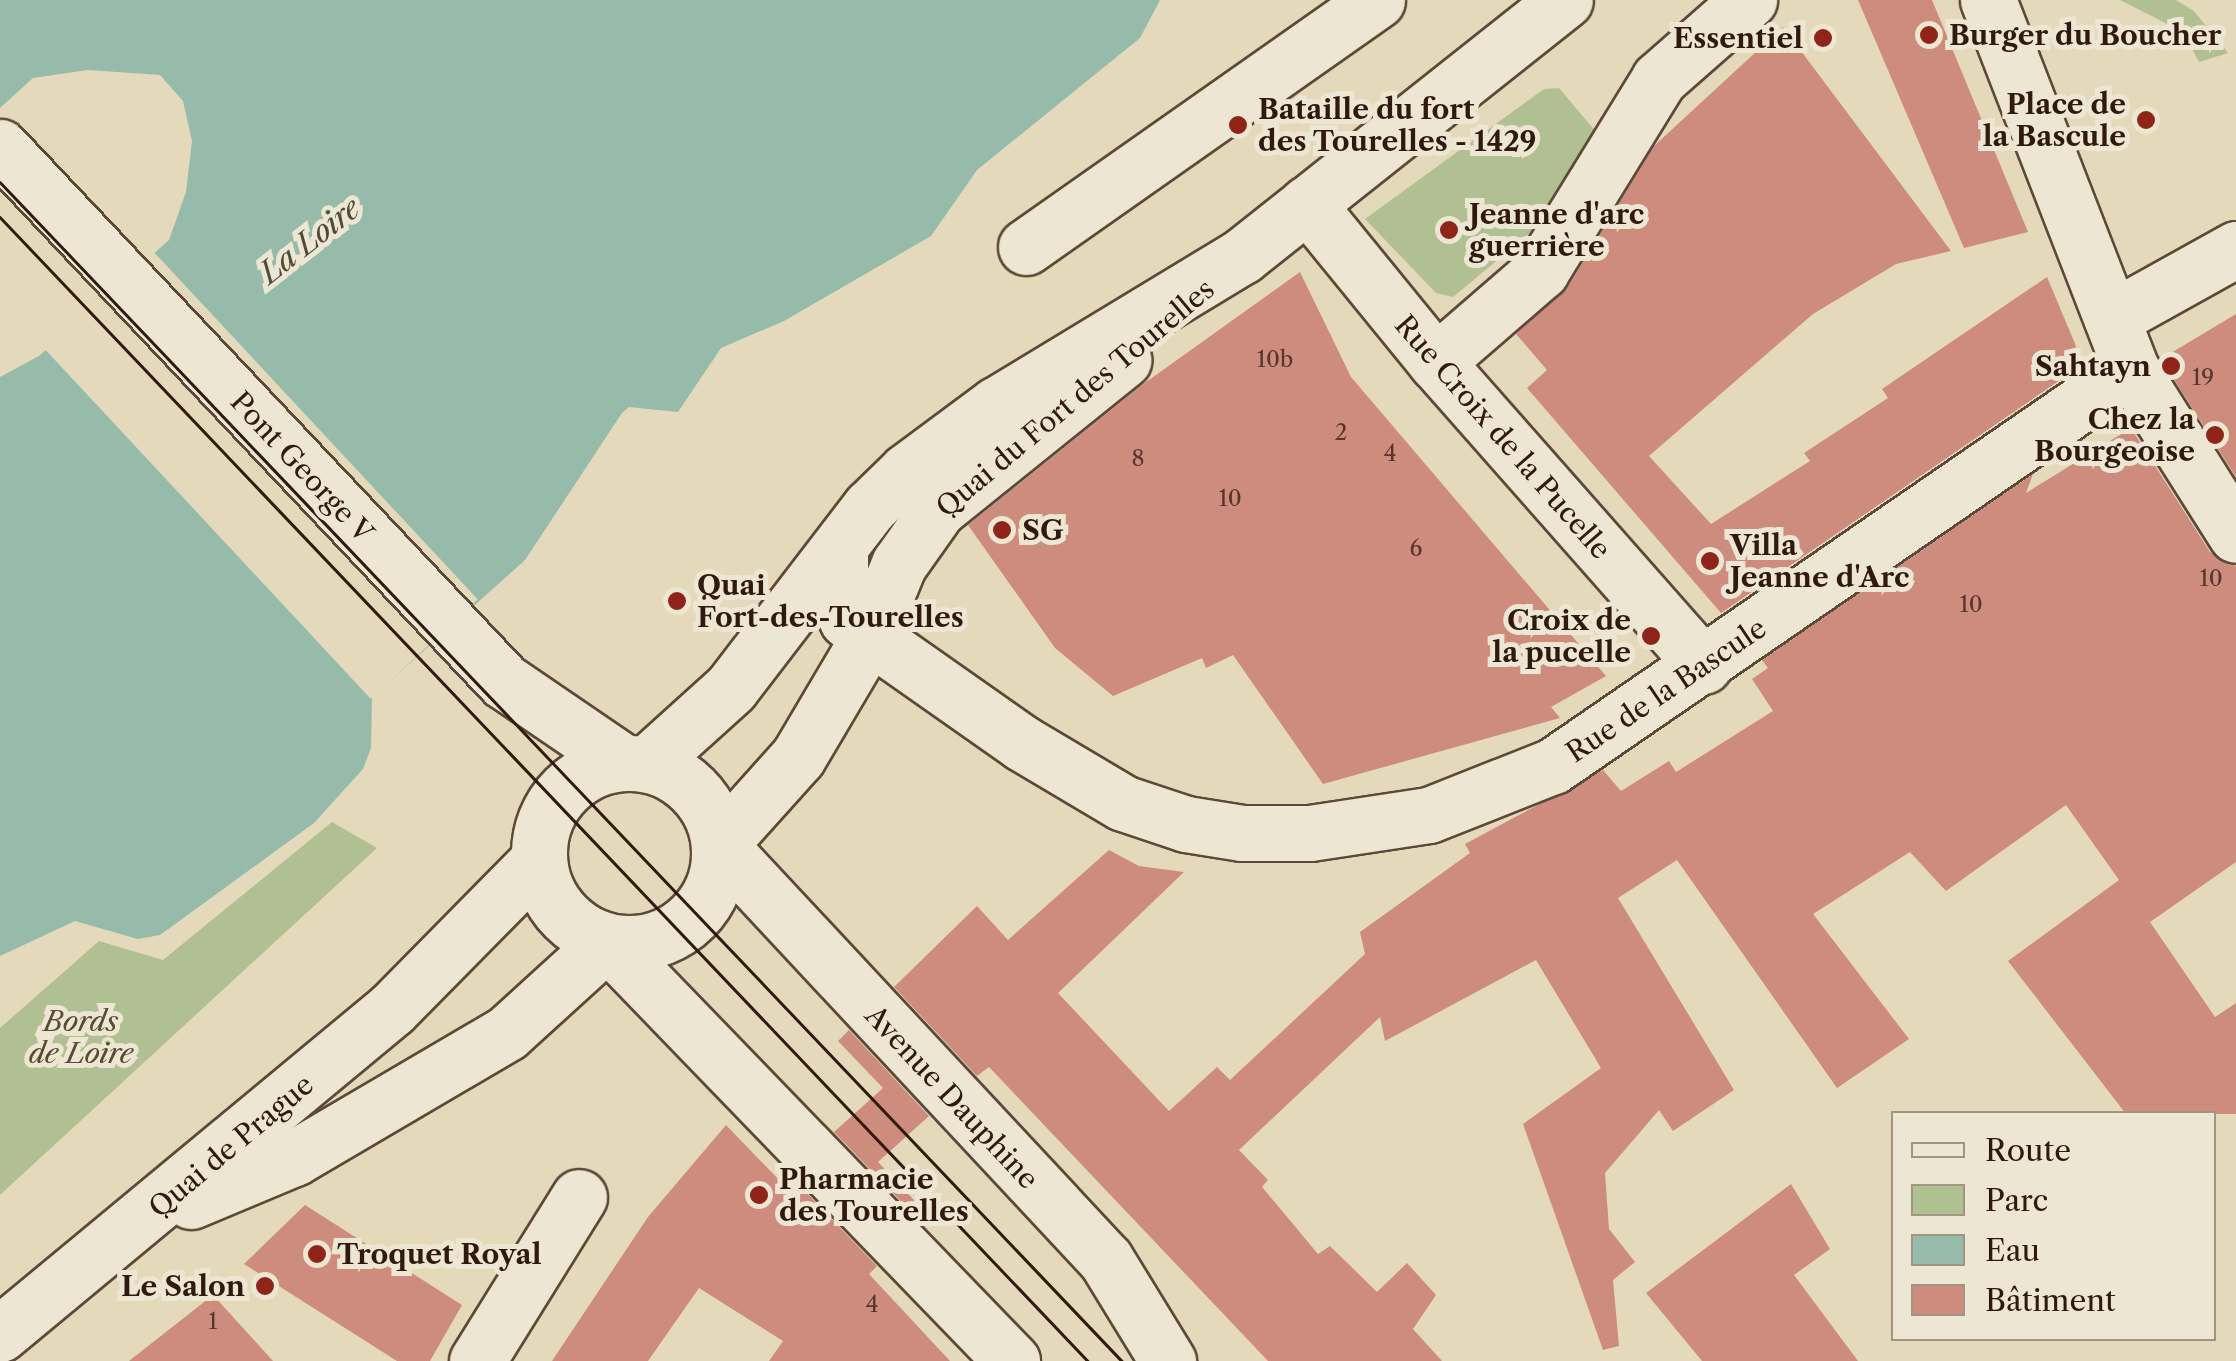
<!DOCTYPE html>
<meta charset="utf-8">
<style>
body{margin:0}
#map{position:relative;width:2236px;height:1361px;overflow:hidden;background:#e4d9ba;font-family:"Libre Caslon Text",serif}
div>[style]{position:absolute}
.green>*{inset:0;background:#b1c092}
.water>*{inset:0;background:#96bbab}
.pier>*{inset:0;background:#e4d9ba;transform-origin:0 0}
.building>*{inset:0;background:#ce8c7f}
.roads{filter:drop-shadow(2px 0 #5d4938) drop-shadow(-2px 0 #5d4938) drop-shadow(0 2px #5d4938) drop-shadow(0 -2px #5d4938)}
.street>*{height:55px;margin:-27.5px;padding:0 27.5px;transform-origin:27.5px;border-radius:27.5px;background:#ede6d2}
.secondary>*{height:55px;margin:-27.5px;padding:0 27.5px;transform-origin:27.5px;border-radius:27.5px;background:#ede6d2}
.secondary>.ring{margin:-27.5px;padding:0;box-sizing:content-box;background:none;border:55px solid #ede6d2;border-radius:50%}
.tram>*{height:2.5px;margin:-1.25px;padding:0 1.25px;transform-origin:1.25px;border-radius:1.25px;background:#30190d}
.dots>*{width:28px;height:28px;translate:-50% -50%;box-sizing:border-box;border:5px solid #ede6d2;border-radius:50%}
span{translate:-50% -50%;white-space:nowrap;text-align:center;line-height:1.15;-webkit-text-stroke:10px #ede6d2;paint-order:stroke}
.number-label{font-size:22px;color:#58362a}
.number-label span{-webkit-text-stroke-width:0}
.poi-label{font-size:28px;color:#30190d;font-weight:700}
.left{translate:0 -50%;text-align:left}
.right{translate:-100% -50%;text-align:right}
.street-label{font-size:28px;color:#30190d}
.park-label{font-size:28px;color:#574b35;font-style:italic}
.water-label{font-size:30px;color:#4f4a3c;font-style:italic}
.legend{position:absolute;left:1891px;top:1111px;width:325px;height:230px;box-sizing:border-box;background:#ede6d2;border:2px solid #a19483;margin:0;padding:12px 18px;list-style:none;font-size:30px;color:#30190d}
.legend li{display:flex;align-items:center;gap:20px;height:50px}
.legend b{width:50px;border:2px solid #a19483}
</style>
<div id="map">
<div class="green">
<div style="clip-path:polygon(2120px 0,2176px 0,2194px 11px,2228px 53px,2199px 62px,2183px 32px)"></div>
<div style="clip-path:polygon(1559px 88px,1597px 133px,1543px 222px,1453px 297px,1436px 293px,1365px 219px,1544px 89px)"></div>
<div style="clip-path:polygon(332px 822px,377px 848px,0 1195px,0 1028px,99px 941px,163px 960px)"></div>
</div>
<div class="water">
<div style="clip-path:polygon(0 0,1160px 0,1140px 38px,977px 170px,931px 236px,784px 321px,721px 348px,678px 412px,629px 407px,622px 413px,525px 560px,372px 697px,371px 748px,363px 769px,314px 823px,160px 935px,138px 939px,75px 921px,0 956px,0 377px,39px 356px,169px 240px,186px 192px,192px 141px,183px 101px,160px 75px,88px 70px,33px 78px,0 108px)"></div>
</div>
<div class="pier">
<div style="left:151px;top:249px;width:479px;height:146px;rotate:47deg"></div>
</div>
<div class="building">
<div style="clip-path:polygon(1858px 0,1932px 0,2028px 232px,1964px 248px)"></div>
<div style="clip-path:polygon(1783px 27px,1951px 251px,1896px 264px,1813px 314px,1649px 456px,1711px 524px,1810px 461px,1804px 453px,1888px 398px,1882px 389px,2047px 277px,2076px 346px,2066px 376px,1721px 613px,1527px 388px,1547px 370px,1516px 334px,1567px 288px,1654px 146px)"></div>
<div style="clip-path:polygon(1300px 272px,1351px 377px,1606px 676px,1551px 707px,1560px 718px,1323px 784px,1233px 655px,1206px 668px,1202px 658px,1113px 696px,1055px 648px,968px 525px,1142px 385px)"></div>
<div style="clip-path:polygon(2236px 314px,2236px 477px,2161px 359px)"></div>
<div style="clip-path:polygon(2131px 428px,2210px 552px,2236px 566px,2236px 862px,2150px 922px,2215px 1017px,2236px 1003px,2236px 1114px,2126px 1114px,2008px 961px,2119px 880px,2066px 805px,1946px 891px,1910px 852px,1813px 914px,1909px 1039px,1837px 1088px,1677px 860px,1618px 898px,1734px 1090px,1673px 1131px,1659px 1110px,1605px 1173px,1609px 1229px,1635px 1262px,1613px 1280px,1619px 1346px,1603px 1350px,1523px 1124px,1601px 1068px,1536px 960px,1385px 1041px,1380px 1017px,1239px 1150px,1268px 1180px,1262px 1187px,1318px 1254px,1330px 1246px,1377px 1292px,1407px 1263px,1436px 1295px,1413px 1329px,1442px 1361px,1268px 1361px,989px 1067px,977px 1076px,894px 987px,977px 906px,1008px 940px,1109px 850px,1139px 866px,1184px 872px,1058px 993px,1169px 1111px,1217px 1067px,1230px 1080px,1365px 954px,1360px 932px,1470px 853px,1465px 844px,1603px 770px,1621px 791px,1669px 761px,1676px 772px,1773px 711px,1752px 679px,1768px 668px,1762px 660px,2033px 474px,2026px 493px)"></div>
<div style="clip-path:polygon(849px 1030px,929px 1116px,878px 1162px,930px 1217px,923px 1224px,834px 1132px,883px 1088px,838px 1041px)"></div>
<div style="clip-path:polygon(726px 1125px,781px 1182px,789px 1175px,877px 1266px,869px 1274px,950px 1361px,769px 1361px,783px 1341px,699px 1288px,648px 1361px,552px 1361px,648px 1217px)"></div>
<div style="clip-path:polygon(1791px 1184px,1830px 1249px,1794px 1275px,1858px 1361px,1702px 1361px,1646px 1293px)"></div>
<div style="clip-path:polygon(305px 1205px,462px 1305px,430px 1361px,397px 1361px,244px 1264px)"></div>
<div style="clip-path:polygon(213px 1295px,273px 1361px,129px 1361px)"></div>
</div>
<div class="roads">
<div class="street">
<div style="left:1988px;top:0;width:396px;rotate:68.8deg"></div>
<div style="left:2131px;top:369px;width:196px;rotate:57.7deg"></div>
<div style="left:1307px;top:204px;width:204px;rotate:50.8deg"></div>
<div style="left:1436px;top:362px;width:405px;rotate:48.6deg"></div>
<div style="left:1026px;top:247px;width:429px;rotate:-35.1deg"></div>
<div style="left:2112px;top:318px;width:142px;rotate:-29.1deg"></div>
<div style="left:1436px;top:362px;width:139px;rotate:-40.9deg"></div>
<div style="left:1541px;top:271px;width:225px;rotate:-58.4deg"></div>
<div style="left:1659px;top:79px;width:120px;rotate:-41.3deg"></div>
<div style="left:840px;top:549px;width:55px;rotate:90deg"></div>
<div style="left:840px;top:604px;width:17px;rotate:66deg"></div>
<div style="left:847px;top:620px;width:214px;rotate:35.1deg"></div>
<div style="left:1022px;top:743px;width:117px;rotate:30.7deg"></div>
<div style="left:1123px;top:803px;width:66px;rotate:18.4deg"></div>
<div style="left:1186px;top:824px;width:57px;rotate:9.1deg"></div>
<div style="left:1242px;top:833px;width:68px"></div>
<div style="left:1310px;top:833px;width:120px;rotate:-8.6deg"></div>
<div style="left:1429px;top:815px;width:133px;rotate:-21.6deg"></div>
<div style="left:1553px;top:766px;width:701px;rotate:-34.48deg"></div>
<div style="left:477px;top:1361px;width:193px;rotate:-58.1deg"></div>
</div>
<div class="secondary">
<div style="left:0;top:147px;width:734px;rotate:46.66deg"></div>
<div style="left:504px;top:681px;width:145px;rotate:34.3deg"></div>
<div class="ring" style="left:539px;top:763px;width:125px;height:125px"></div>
<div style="left:647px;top:764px;width:113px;rotate:-42.1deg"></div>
<div style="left:731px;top:688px;width:228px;rotate:-52.5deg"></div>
<div style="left:870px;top:507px;width:52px;rotate:-44.2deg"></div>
<div style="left:907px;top:471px;width:111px;rotate:-36.6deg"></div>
<div style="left:996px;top:405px;width:288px;rotate:-31.2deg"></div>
<div style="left:1242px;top:256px;width:412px;rotate:-38.4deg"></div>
<div style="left:719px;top:845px;width:118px;rotate:-48.1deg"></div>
<div style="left:798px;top:757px;width:139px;rotate:-59.4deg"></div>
<div style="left:869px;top:637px;width:79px;rotate:-67.7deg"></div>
<div style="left:899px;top:564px;width:67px;rotate:-54.7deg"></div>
<div style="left:938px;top:509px;width:238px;rotate:-38.8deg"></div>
<div style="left:719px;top:845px;width:567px;rotate:47deg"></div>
<div style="left:1106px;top:1260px;width:119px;rotate:58.5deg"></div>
<div style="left:607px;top:942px;width:583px;rotate:45.97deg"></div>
<div style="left:191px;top:1201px;width:112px;rotate:-22.7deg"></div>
<div style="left:294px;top:1158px;width:247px;rotate:-30.4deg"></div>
<div style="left:507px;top:1033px;width:135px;rotate:-42.3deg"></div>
<div style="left:0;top:1334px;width:509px;rotate:-39.66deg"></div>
<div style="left:392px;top:1009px;width:208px;rotate:-45.4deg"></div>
</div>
</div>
<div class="tram">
<div style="left:0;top:182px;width:1628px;rotate:46.42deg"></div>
<div style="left:0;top:217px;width:1579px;rotate:46.44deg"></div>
</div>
<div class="dots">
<div style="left:1929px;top:35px;background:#8f2418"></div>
<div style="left:1823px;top:38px;background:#8f2418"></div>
<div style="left:2146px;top:120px;background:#8f2418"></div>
<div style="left:1238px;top:125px;background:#8f2418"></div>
<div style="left:1449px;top:230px;background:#8f2418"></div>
<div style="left:2171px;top:366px;background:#8f2418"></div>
<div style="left:2215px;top:435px;background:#8f2418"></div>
<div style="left:1002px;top:530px;background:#8f2418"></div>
<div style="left:1710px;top:561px;background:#8f2418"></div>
<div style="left:677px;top:601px;background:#8f2418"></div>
<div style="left:1651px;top:636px;background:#8f2418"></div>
<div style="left:759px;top:1195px;background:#8f2418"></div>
<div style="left:317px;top:1254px;background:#8f2418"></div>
<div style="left:265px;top:1286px;background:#8f2418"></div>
</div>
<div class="number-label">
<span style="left:1275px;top:360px">10b</span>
<span style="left:2203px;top:378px">19</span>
<span style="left:1341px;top:433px">2</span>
<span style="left:1390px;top:454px">4</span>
<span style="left:1138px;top:459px">8</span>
<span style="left:1230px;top:499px">10</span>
<span style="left:1416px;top:549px">6</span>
<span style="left:2211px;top:579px">10</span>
<span style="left:1971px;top:605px">10</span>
<span style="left:872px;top:1305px">4</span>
<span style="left:213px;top:1322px">1</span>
</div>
<div class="poi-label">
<span class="left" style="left:1949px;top:35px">Burger du Boucher</span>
<span class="right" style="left:1803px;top:38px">Essentiel</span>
<span class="right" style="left:2126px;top:120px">Place de<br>la Bascule</span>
<span class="left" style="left:1258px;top:125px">Bataille du fort<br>des Tourelles - 1429</span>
<span class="left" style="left:1469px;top:230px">Jeanne d'arc<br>guerrière</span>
<span class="right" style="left:2151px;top:366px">Sahtayn</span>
<span class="right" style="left:2195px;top:435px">Chez la<br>Bourgeoise</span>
<span class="left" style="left:1022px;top:530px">SG</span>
<span class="left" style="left:1730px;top:561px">Villa<br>Jeanne d'Arc</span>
<span class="left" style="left:697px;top:601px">Quai<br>Fort-des-Tourelles</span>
<span class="right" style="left:1631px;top:636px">Croix de<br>la pucelle</span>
<span class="left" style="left:779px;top:1195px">Pharmacie<br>des Tourelles</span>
<span class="left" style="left:337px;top:1254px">Troquet Royal</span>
<span class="right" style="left:245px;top:1286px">Le Salon</span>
</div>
<div class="street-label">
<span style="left:1075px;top:398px;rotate:-40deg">Quai du Fort des Tourelles</span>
<span style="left:1503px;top:437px;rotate:49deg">Rue Croix de la Pucelle</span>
<span style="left:302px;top:467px;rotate:47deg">Pont George V</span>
<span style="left:1666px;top:690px;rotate:-34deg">Rue de la Bascule</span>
<span style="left:952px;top:1097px;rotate:47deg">Avenue Dauphine</span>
<span style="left:231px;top:1146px;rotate:-40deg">Quai de Prague</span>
</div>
<div class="park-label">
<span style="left:81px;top:1037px">Bords<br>de Loire</span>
</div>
<div class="water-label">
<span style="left:310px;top:241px;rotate:-38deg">La Loire</span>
</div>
<ul class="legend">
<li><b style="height:12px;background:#ede6d2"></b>Route</li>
<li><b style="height:28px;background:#b1c092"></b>Parc</li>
<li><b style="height:28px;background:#96bbab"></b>Eau</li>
<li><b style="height:28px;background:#ce8c7f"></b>Bâtiment</li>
</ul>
</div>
